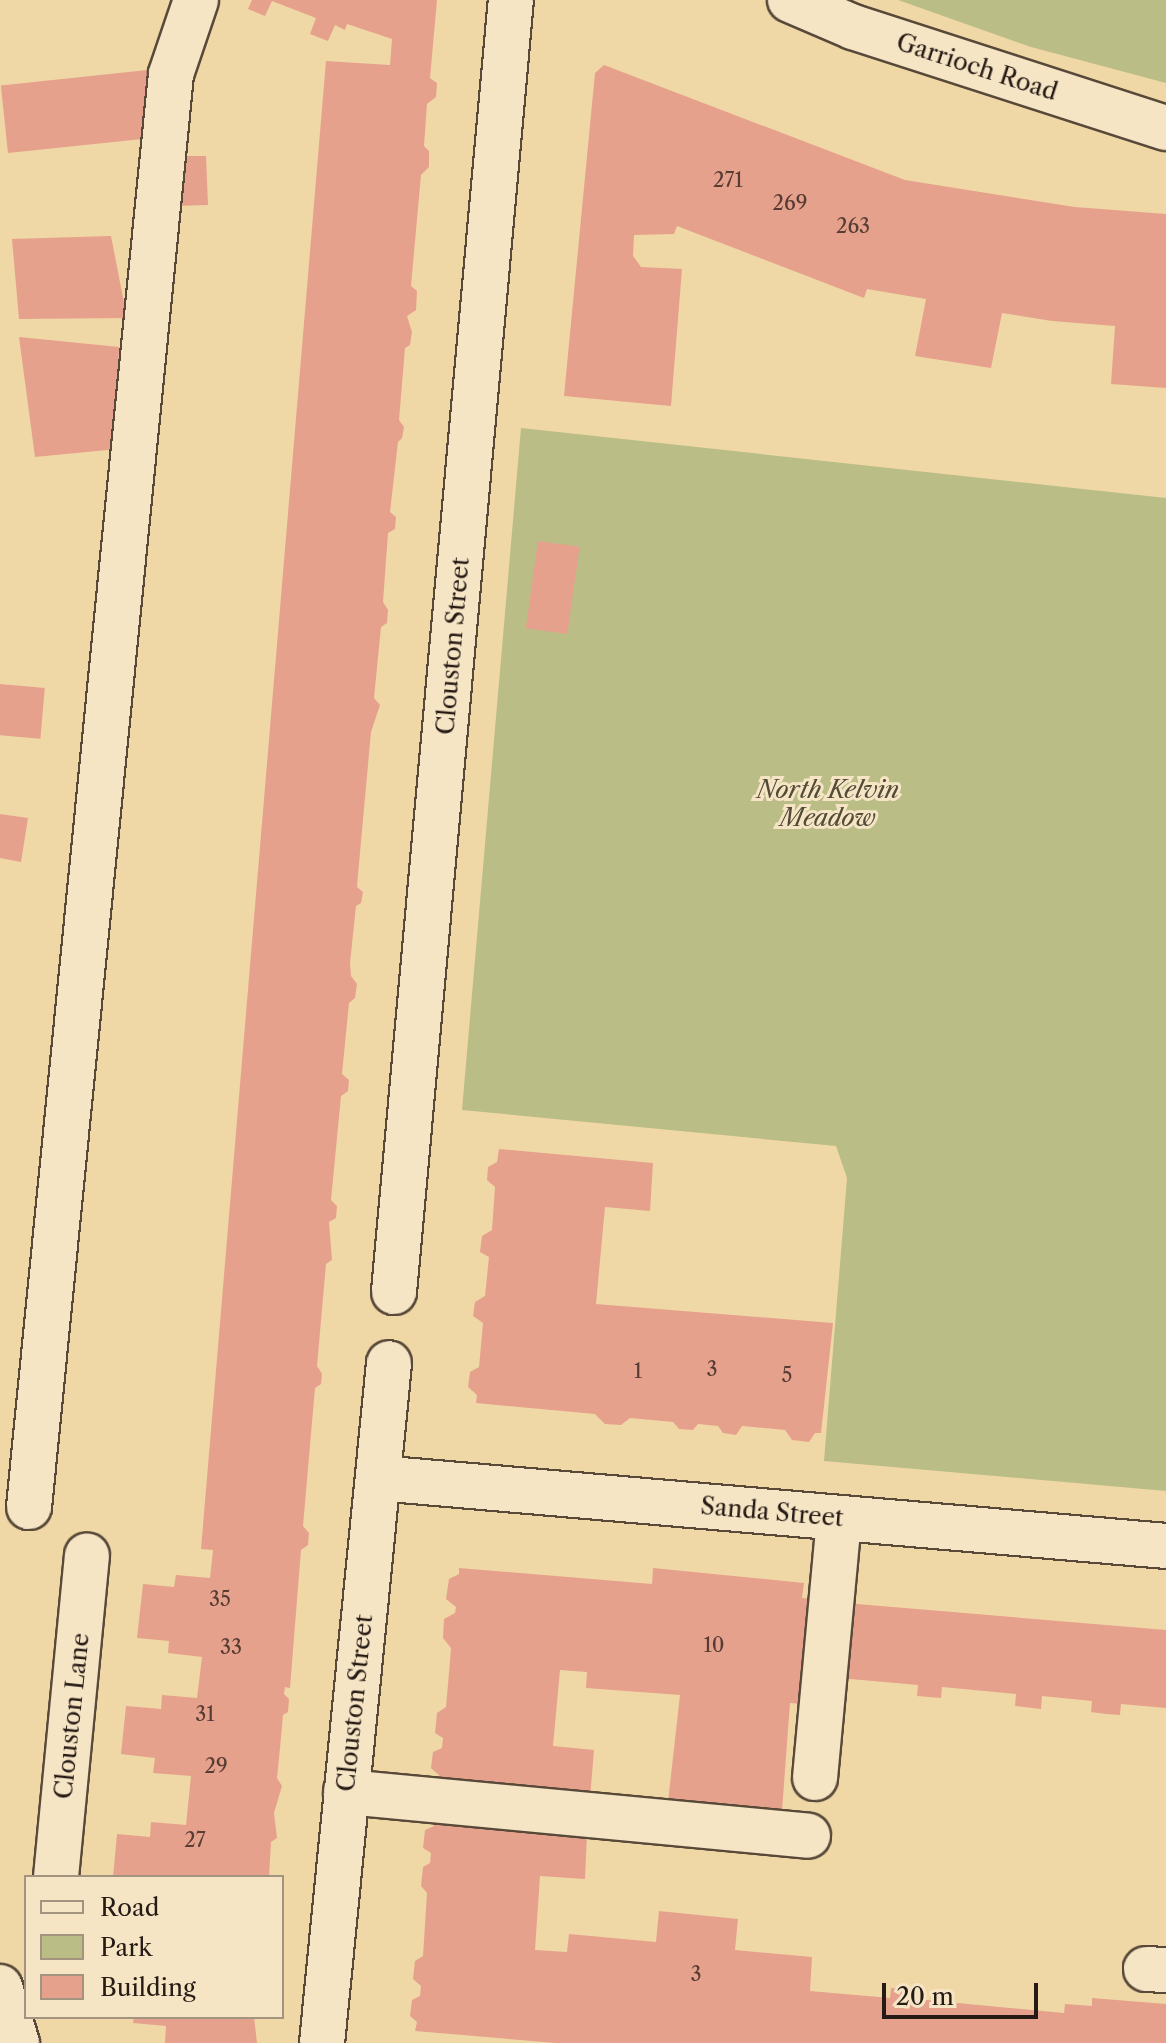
<!DOCTYPE html>
<style>
body{margin:0}
#map{position:relative;width:1166px;height:2043px;overflow:hidden;background:#f0d7a6;font-family:"Libre Caslon Text",serif}
div>[style]{position:absolute}
.green>*{inset:0;background:#babe86}
.building>*{inset:0;background:#e6a18d;transform-origin:0 0}
.roads{filter:drop-shadow(2px 0 #584939) drop-shadow(-2px 0 #584939) drop-shadow(0 2px #584939) drop-shadow(0 -2px #584939)}
.minor>*{height:44px;margin:-22px;padding:0 22px;transform-origin:22px;border-radius:22px;background:#f5e5c5}
span{translate:-50% -50%;white-space:nowrap;text-align:center;line-height:1.15;-webkit-text-stroke:6px #f5e5c5;paint-order:stroke}
.number-label{font-size:20px;color:#563c33}
.number-label span{-webkit-text-stroke-width:0}
.street-label{font-size:24px;color:#261a15}
.park-label{font-size:24px;color:#524b37;font-style:italic}
.legend{position:absolute;left:24px;top:1875px;width:260px;height:144px;box-sizing:border-box;background:#f5e5c5;border:2px solid #a2947f;margin:0;padding:10px 14px;list-style:none;font-size:24px;color:#261a15}
.legend li{display:flex;align-items:center;gap:16px;height:40px}
.legend b{width:40px;border:2px solid #a2947f}
.scale{position:absolute;left:882px;top:1983px;width:156px;height:36px;box-sizing:border-box;border:4px solid #261a15;border-top:0;padding-left:10px;font-size:24px;line-height:28px;white-space:nowrap;color:#261a15;-webkit-text-stroke:6px #f5e5c5;paint-order:stroke}
</style>
<div id="map">
<div class="green">
<div style="clip-path:polygon(898px 0,1166px 0,1166px 83px,1031px 47px)"></div>
<div style="clip-path:polygon(521px 428px,1166px 498px,1166px 1491px,824px 1461px,847px 1178px,836px 1146px,462px 1110px)"></div>
</div>
<div class="building">
<div style="clip-path:polygon(252px 0,437px 0,430px 78px,437px 83px,436px 97px,427px 104px,424px 146px,429px 151px,429px 167px,421px 175px,411px 286px,417px 291px,416px 310px,407px 316px,412px 332px,410px 345px,405px 348px,399px 420px,404px 427px,402px 438px,398px 442px,390px 512px,396px 517px,395px 529px,388px 533px,383px 602px,388px 610px,387px 623px,381px 627px,374px 698px,380px 705px,371px 732px,358px 875px,357px 887px,363px 892px,361px 903px,356px 906px,350px 963px,351px 976px,357px 984px,355px 998px,349px 1003px,342px 1074px,349px 1080px,348px 1091px,341px 1096px,331px 1200px,337px 1206px,336px 1218px,329px 1222px,332px 1260px,326px 1264px,317px 1366px,322px 1374px,321px 1384px,315px 1388px,303px 1526px,309px 1533px,308px 1545px,301px 1550px,290px 1688px,285px 1687px,284px 1694px,289px 1699px,288px 1712px,283px 1715px,280px 1748px,277px 1778px,282px 1786px,274px 1813px,277px 1838px,271px 1842px,269px 1877px,113px 1877px,117px 1834px,150px 1837px,151px 1822px,186px 1825px,191px 1776px,153px 1773px,155px 1758px,121px 1754px,126px 1706px,161px 1709px,162px 1695px,197px 1698px,202px 1657px,168px 1653px,169px 1641px,137px 1638px,143px 1584px,174px 1587px,176px 1575px,210px 1578px,213px 1550px,201px 1549px,326px 61px,390px 65px,392px 39px,347px 24px,345px 30px,335px 25px,328px 41px,310px 34px,316px 18px,272px 1px,265px 16px,248px 9px)"></div>
<div style="clip-path:polygon(604px 65px,905px 180px,1075px 207px,1166px 214px,1166px 388px,1111px 384px,1115px 326px,1052px 321px,1002px 313px,991px 368px,915px 356px,926px 299px,867px 289px,864px 298px,677px 226px,674px 234px,634px 235px,633px 256px,641px 267px,682px 269px,671px 406px,564px 396px,595px 73px)"></div>
<div style="left:157px;top:69px;width:68px;height:157px;rotate:84deg"></div>
<div style="clip-path:polygon(181px 156px,206px 156px,208px 205px,175px 206px)"></div>
<div style="clip-path:polygon(111px 236px,127px 318px,19px 319px,12px 239px)"></div>
<div style="clip-path:polygon(19px 337px,119px 347px,117px 449px,35px 457px)"></div>
<div style="left:538px;top:541px;width:42px;height:88px;rotate:8deg"></div>
<div style="left:0;top:684px;width:45px;height:51px;rotate:5deg"></div>
<div style="clip-path:polygon(0 814px,28px 818px,21px 862px,0 858px)"></div>
<div style="clip-path:polygon(499px 1149px,653px 1163px,650px 1211px,605px 1207px,596px 1304px,833px 1323px,821px 1433px,815px 1433px,809px 1442px,792px 1440px,785px 1430px,742px 1426px,736px 1435px,723px 1433px,718px 1426px,698px 1424px,693px 1430px,679px 1429px,673px 1422px,630px 1418px,621px 1425px,605px 1424px,595px 1414px,476px 1403px,477px 1395px,468px 1387px,470px 1372px,479px 1367px,483px 1323px,473px 1316px,475px 1302px,485px 1296px,489px 1257px,480px 1252px,482px 1236px,492px 1230px,495px 1187px,487px 1180px,488px 1167px,497px 1162px)"></div>
<div style="clip-path:polygon(459px 1568px,652px 1584px,653px 1568px,804px 1583px,802px 1598px,822px 1600px,813px 1705px,790px 1703px,782px 1811px,668px 1802px,680px 1695px,586px 1688px,587px 1672px,560px 1670px,553px 1746px,594px 1750px,590px 1798px,439px 1784px,440px 1776px,431px 1768px,433px 1752px,442px 1748px,443px 1738px,435px 1733px,437px 1713px,446px 1707px,450px 1661px,451px 1648px,443px 1638px,444px 1619px,455px 1613px,456px 1607px,446px 1599px,449px 1579px,459px 1574px)"></div>
<div style="clip-path:polygon(845px 1603px,1166px 1630px,1166px 1708px,1121px 1704px,1120px 1715px,1106px 1714px,1091px 1712px,1092px 1701px,1042px 1696px,1041px 1709px,1015px 1706px,1016px 1694px,942px 1687px,941px 1698px,917px 1696px,918px 1685px,839px 1678px)"></div>
<div style="clip-path:polygon(434px 1819px,587px 1833px,585px 1879px,540px 1876px,535px 1950px,567px 1952px,569px 1934px,656px 1942px,659px 1911px,738px 1919px,735px 1950px,812px 1957px,810px 1991px,890px 1998px,891px 1988px,905px 1989px,916px 1990px,916px 1999px,1064px 2013px,1065px 2004px,1092px 2006px,1092px 1998px,1166px 2004px,1166px 2043px,556px 2043px,415px 2031px,417px 2022px,410px 2016px,412px 2000px,420px 1996px,421px 1986px,413px 1979px,415px 1961px,423px 1956px,427px 1893px,421px 1886px,423px 1867px,430px 1863px,431px 1853px,423px 1848px,425px 1830px,434px 1826px)"></div>
<div style="clip-path:polygon(134px 2017px,254px 2017px,257px 2043px,165px 2043px,166px 2026px,133px 2023px)"></div>
</div>
<div class="roads">
<div class="minor">
<div style="left:790px;top:0;width:69px;rotate:23.2deg"></div>
<div style="left:853px;top:27px;width:329px;rotate:17.9deg"></div>
<div style="left:394px;top:1292px;width:1297px;rotate:-84.83deg"></div>
<div style="left:378px;top:1478px;width:791px;rotate:4.93deg"></div>
<div style="left:29px;top:1507px;width:1440px;rotate:-84.34deg"></div>
<div style="left:171px;top:74px;width:78px;rotate:-71.3deg"></div>
<div style="left:815px;top:1778px;width:261px;rotate:-84.7deg"></div>
<div style="left:346px;top:1792px;width:464px;rotate:5.4deg"></div>
<div style="left:56px;top:1877px;width:323px;rotate:-84.5deg"></div>
<div style="left:1146px;top:1969px;width:20px;rotate:3deg"></div>
<div style="left:0;top:1987px;width:59px;rotate:73.1deg"></div>
<div style="left:322px;top:2043px;width:683px;rotate:-84.37deg"></div>
</div>
</div>
<div class="number-label">
<span style="left:728px;top:180px">271</span>
<span style="left:790px;top:203px">269</span>
<span style="left:853px;top:226px">263</span>
<span style="left:712px;top:1369px">3</span>
<span style="left:638px;top:1371px">1</span>
<span style="left:787px;top:1375px">5</span>
<span style="left:220px;top:1599px">35</span>
<span style="left:714px;top:1645px">10</span>
<span style="left:231px;top:1647px">33</span>
<span style="left:205px;top:1714px">31</span>
<span style="left:216px;top:1766px">29</span>
<span style="left:195px;top:1840px">27</span>
<span style="left:696px;top:1974px">3</span>
</div>
<div class="street-label">
<span style="left:977px;top:67px;rotate:18deg">Garrioch Road</span>
<span style="left:453px;top:646px;rotate:-85deg">Clouston Street</span>
<span style="left:772px;top:1512px;rotate:5deg">Sanda Street</span>
<span style="left:355px;top:1703px;rotate:-84deg">Clouston Street</span>
<span style="left:72px;top:1716px;rotate:-84deg">Clouston Lane</span>
</div>
<div class="park-label">
<span style="left:828px;top:804px">North Kelvin<br>Meadow</span>
</div>
<ul class="legend">
<li><b style="height:10px;background:#f5e5c5"></b>Road</li>
<li><b style="height:22px;background:#babe86"></b>Park</li>
<li><b style="height:22px;background:#e6a18d"></b>Building</li>
</ul>
<div class="scale">20 m</div>
</div>
